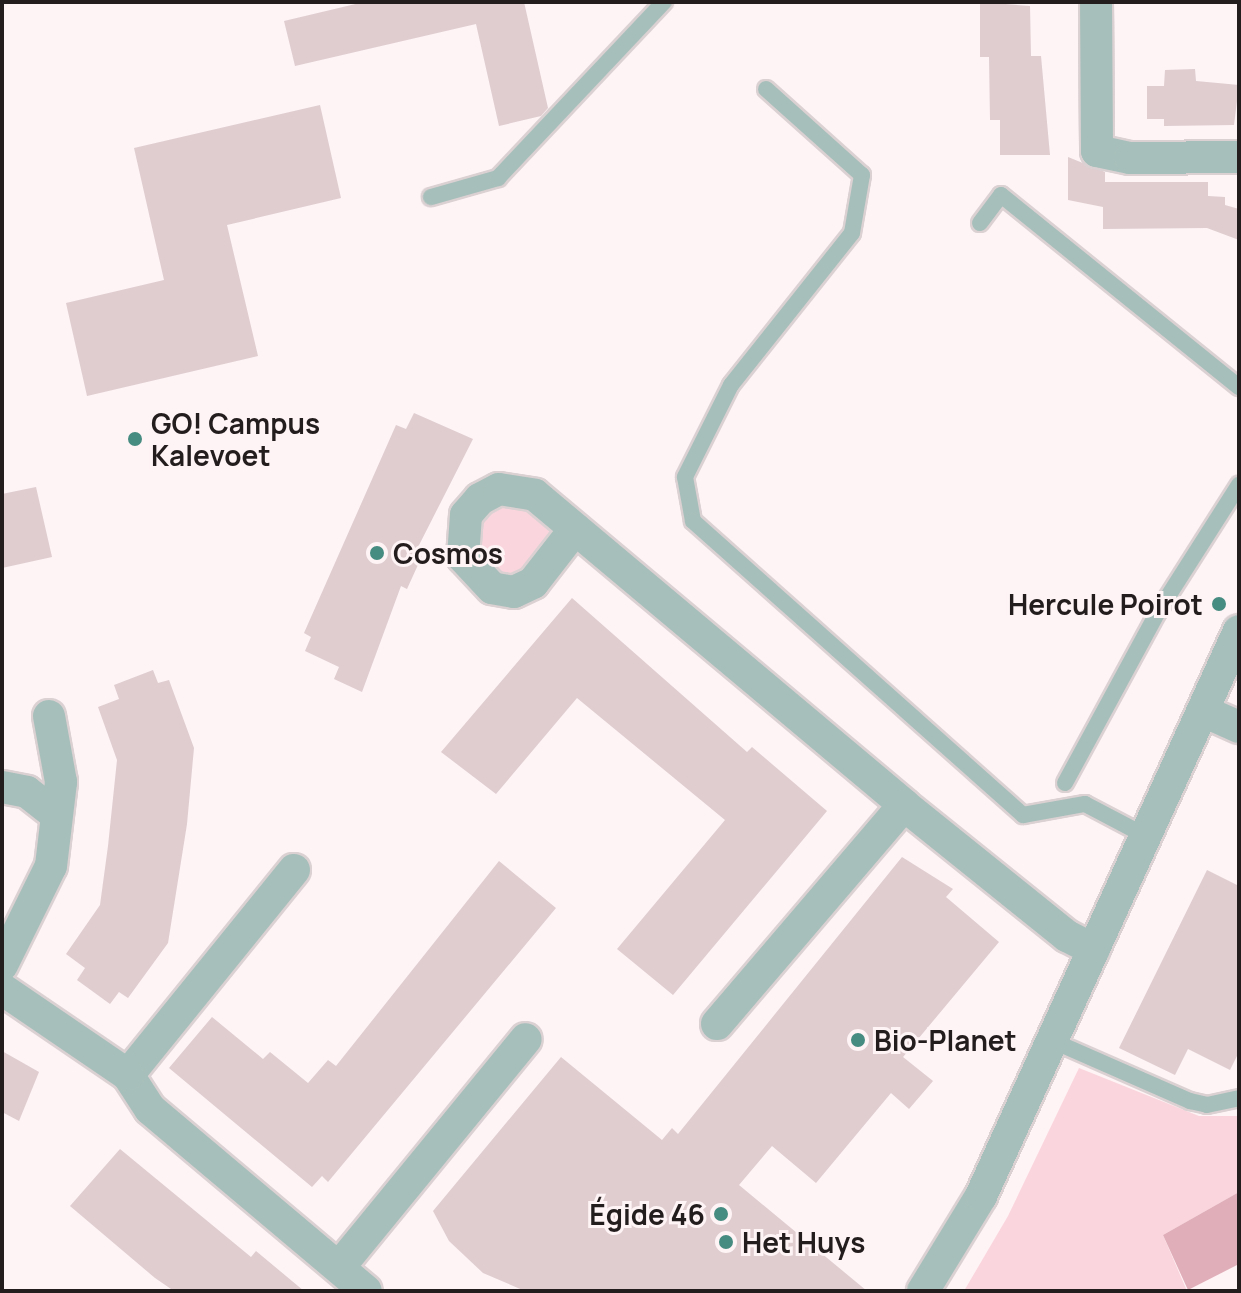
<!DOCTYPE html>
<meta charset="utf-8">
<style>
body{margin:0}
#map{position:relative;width:1241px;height:1293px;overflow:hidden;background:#fef3f5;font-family:Manrope,sans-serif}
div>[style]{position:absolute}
.green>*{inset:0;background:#fbd5dd}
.forest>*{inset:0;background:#e0aeb9}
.building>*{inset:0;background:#dfcdd0}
.roads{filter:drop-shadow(2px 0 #dbd1d3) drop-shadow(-2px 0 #dbd1d3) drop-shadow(0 2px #dbd1d3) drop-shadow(0 -2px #dbd1d3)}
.service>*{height:16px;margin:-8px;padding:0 8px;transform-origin:8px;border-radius:8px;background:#a7bfba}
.minor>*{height:32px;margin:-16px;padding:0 16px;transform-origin:16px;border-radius:16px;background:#a7bfba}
.dots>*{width:22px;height:22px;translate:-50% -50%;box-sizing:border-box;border:4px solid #fef3f5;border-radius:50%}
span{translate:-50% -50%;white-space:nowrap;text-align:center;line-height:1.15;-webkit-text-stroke:6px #fef3f5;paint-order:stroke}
.poi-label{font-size:28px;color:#231d1e;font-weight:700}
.left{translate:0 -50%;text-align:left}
.right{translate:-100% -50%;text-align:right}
.frame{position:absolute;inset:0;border:4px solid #231d1e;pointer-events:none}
</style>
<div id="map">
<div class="green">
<div style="clip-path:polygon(497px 498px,551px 519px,556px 538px,516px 580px,478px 568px,474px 531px)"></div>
<div style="clip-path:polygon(1079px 1068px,1199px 1116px,1239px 1116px,1239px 1192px,1163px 1235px,1187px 1291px,964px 1291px,1008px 1216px)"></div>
</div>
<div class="forest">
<div style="clip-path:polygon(1239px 1192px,1239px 1264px,1188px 1290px,1163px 1235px)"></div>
</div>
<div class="building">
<div style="clip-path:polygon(364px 2px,524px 2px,548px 108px,541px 116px,499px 126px,476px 24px,295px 66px,284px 21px)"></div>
<div style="clip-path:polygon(980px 2px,1030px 6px,1031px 56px,1041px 56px,1050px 155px,1000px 155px,1000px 120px,990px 120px,989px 57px,980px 57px)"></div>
<div style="clip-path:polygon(1195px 69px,1196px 81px,1239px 85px,1234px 125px,1164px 126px,1164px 119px,1147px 119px,1147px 86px,1164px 86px,1165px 70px)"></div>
<div style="clip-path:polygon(320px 105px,341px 198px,227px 225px,258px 356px,87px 396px,66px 303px,164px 280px,134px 148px)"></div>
<div style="clip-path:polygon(1068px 157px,1105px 172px,1105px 182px,1208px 182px,1208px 196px,1225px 197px,1225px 205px,1239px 209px,1239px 240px,1207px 228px,1103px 229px,1103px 207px,1068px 200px)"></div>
<div style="clip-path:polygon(414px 413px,473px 439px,415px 553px,422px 556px,407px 589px,401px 586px,362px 692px,334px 679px,339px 667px,305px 651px,311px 637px,304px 633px,396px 425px,406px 429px)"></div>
<div style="clip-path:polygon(36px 487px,52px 557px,2px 568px,2px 494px)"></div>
<div style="clip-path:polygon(572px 598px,747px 752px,752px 747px,827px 811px,673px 995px,617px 949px,725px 820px,577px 698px,496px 794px,441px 752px)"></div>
<div style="clip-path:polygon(153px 670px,158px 683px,169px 680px,194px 748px,187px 824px,168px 943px,128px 998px,119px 992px,110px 1004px,77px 980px,85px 968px,66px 954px,100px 905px,108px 846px,117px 760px,98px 707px,119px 699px,114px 685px)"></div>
<div style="clip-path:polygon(902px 857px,953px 889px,946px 897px,999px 942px,903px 1057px,933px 1081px,909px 1109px,891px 1093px,816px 1183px,772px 1146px,739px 1185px,867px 1291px,525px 1291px,483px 1273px,449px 1241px,433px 1211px,561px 1057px,662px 1140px,672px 1128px,678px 1134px)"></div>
<div style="clip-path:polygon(499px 861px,556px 908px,328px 1182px,322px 1176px,312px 1187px,169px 1068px,212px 1017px,263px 1059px,270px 1052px,308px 1083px,328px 1060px,336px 1066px)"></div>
<div style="clip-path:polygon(1207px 870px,1239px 886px,1239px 1052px,1230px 1070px,1188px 1049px,1175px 1075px,1119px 1048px)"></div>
<div style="clip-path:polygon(2px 1051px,39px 1072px,19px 1121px,2px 1112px)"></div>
<div style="clip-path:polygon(120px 1149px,251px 1257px,256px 1251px,304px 1291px,174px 1291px,155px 1278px,70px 1206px)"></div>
</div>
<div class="roads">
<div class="service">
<div style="left:766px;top:89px;width:129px;rotate:41.9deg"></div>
<div style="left:862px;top:175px;width:59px;rotate:99.8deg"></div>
<div style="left:852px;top:233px;width:194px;rotate:128.5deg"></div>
<div style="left:731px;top:385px;width:103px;rotate:116.6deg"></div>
<div style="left:685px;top:477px;width:45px;rotate:79.7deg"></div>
<div style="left:693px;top:521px;width:442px;rotate:41.7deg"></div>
<div style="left:1023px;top:815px;width:63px;rotate:-10.1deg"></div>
<div style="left:1085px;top:804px;width:69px;rotate:27.7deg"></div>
<div style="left:431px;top:197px;width:70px;rotate:-15.8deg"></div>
<div style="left:498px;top:178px;width:242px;rotate:-46.7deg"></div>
<div style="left:980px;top:223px;width:35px;rotate:-53deg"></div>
<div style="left:1001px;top:195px;width:306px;rotate:38.9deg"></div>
<div style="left:1065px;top:783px;width:195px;rotate:-61.5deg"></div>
<div style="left:1158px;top:612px;width:151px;rotate:-57.5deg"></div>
<div style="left:1053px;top:1041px;width:150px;rotate:23.7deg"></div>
<div style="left:1190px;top:1101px;width:17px;rotate:13deg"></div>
<div style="left:1207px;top:1105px;width:33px;rotate:-12deg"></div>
</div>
<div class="minor">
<div style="left:1096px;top:2px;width:149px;rotate:89.6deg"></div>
<div style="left:1097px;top:151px;width:34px;rotate:12deg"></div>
<div style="left:1130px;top:158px;width:109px;rotate:-0.5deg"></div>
<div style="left:575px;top:529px;width:68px;rotate:127.9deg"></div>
<div style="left:533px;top:583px;width:21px;rotate:155deg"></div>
<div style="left:514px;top:592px;width:22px;rotate:-170deg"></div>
<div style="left:492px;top:588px;width:42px;rotate:-133.1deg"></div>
<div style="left:463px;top:557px;width:42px;rotate:-85.9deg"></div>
<div style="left:466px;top:515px;width:21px;rotate:-49deg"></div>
<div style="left:480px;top:499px;width:21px;rotate:-28deg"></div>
<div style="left:499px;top:489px;width:36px;rotate:9deg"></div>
<div style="left:535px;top:495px;width:482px;rotate:40deg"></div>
<div style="left:904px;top:805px;width:209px;rotate:38.8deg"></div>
<div style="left:1067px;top:936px;width:30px;rotate:27deg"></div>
<div style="left:1203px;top:711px;width:39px;rotate:24deg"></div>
<div style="left:2px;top:787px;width:25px;rotate:11deg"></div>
<div style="left:27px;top:792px;width:34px;rotate:38deg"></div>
<div style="left:294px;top:870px;width:264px;rotate:129deg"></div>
<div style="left:128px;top:1075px;width:40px;rotate:57.1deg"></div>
<div style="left:150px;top:1109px;width:282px;rotate:40.1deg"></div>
<div style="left:2px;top:965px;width:110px;rotate:-63.7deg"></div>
<div style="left:51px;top:866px;width:85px;rotate:-83.2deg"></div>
<div style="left:61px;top:782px;width:67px;rotate:-100.3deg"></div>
<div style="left:2px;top:989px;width:153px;rotate:34.3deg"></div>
<div style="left:717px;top:1024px;width:288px;rotate:-49.5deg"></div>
<div style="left:340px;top:1266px;width:293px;rotate:-50.7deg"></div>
<div style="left:923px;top:1291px;width:111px;rotate:-58.6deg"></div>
<div style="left:981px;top:1196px;width:621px;rotate:-65.46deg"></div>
</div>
</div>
<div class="dots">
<div style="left:135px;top:439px;background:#478c81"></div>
<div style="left:377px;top:553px;background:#478c81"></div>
<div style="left:1219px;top:604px;background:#478c81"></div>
<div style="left:858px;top:1040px;background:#478c81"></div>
<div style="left:721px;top:1214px;background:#478c81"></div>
<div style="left:726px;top:1242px;background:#478c81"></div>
</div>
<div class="poi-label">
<span class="left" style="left:151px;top:439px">GO! Campus<br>Kalevoet</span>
<span class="left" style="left:393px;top:553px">Cosmos</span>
<span class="right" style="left:1203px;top:604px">Hercule Poirot</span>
<span class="left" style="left:874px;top:1040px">Bio-Planet</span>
<span class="right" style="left:705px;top:1214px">Égide 46</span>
<span class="left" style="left:742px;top:1242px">Het Huys</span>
</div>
<div class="frame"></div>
</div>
